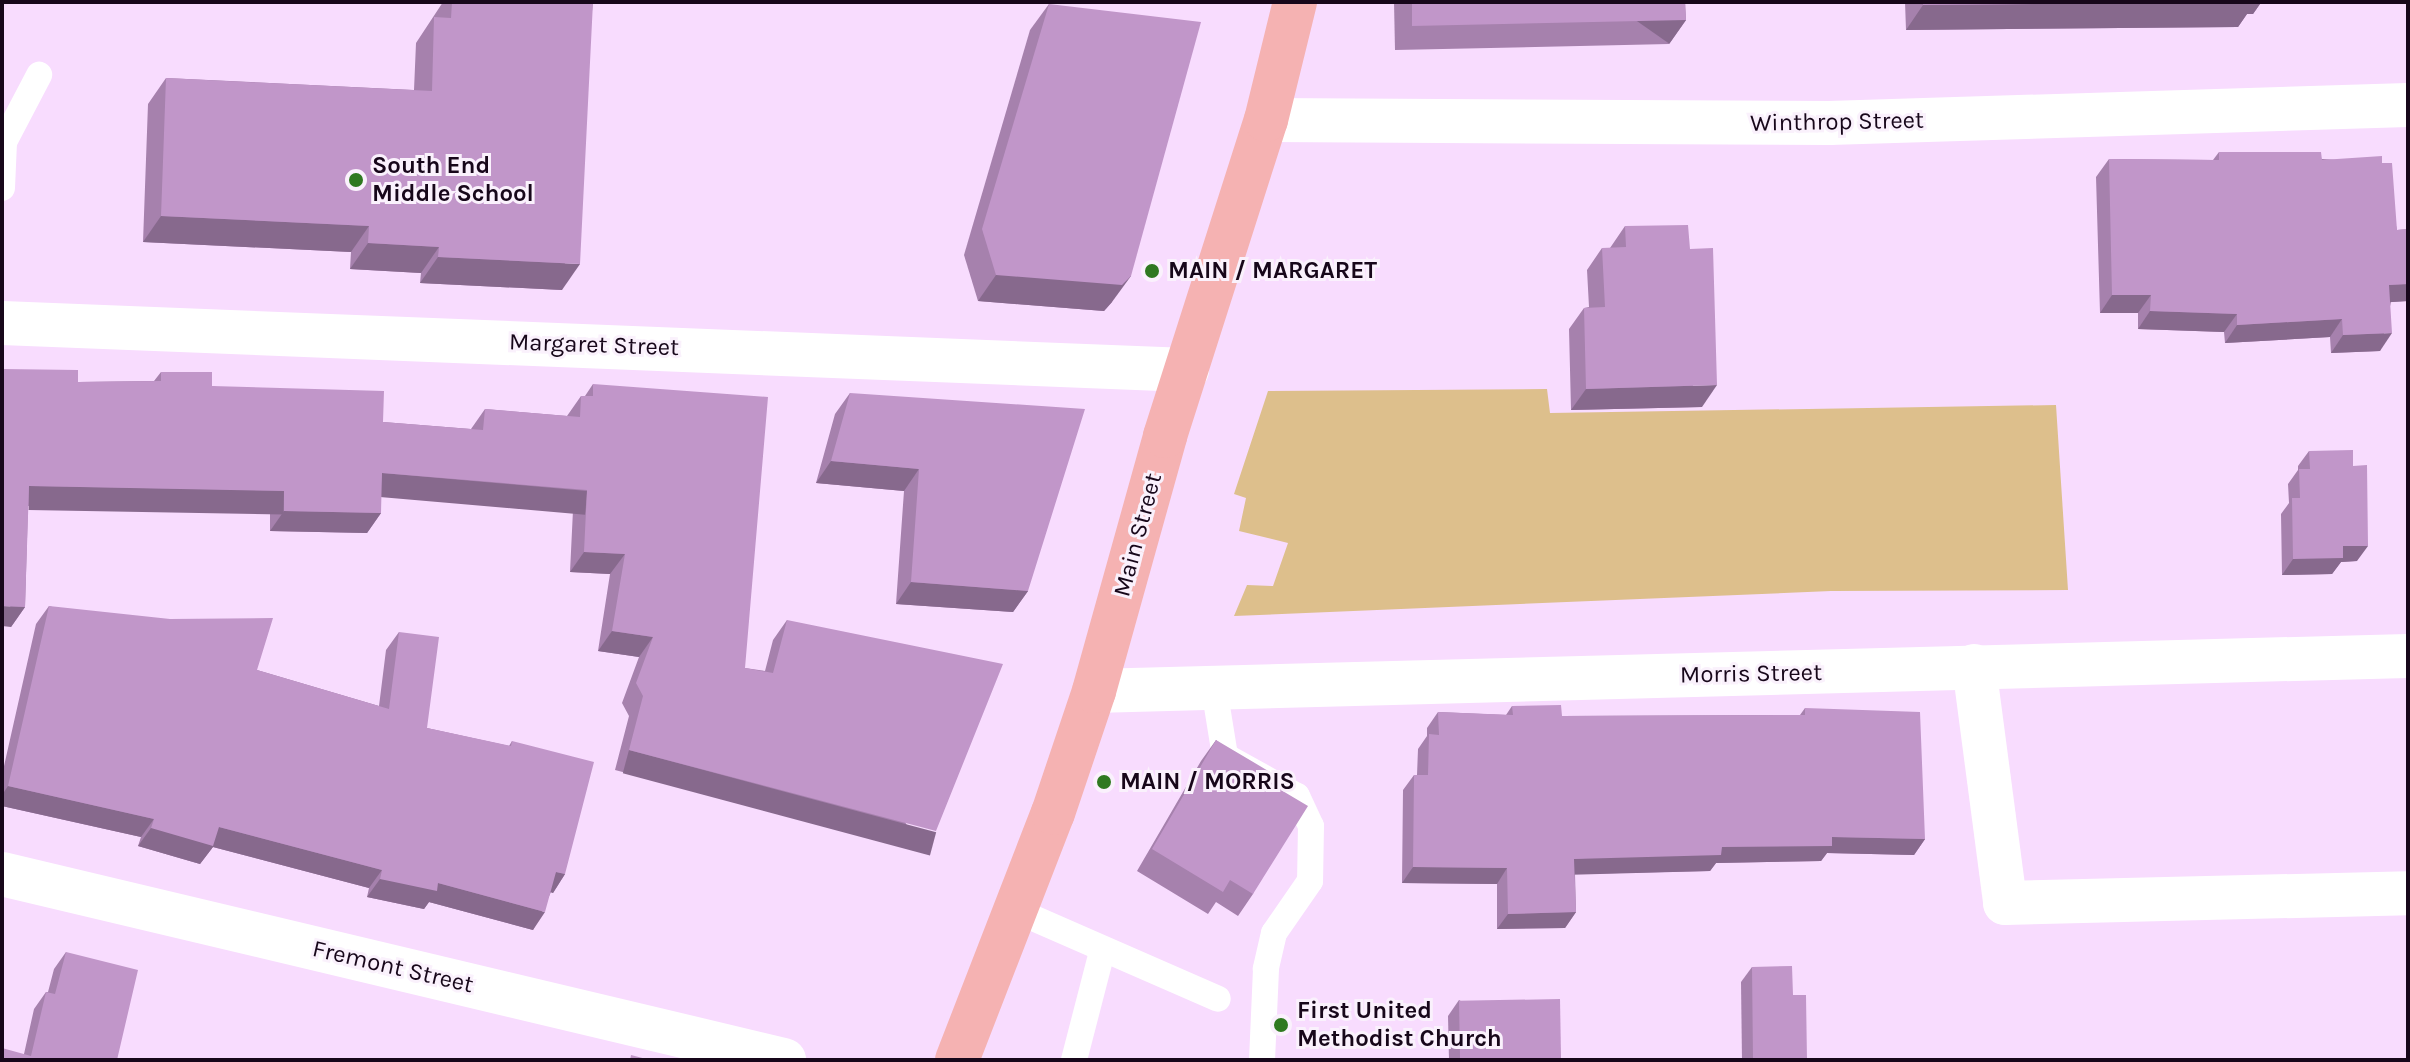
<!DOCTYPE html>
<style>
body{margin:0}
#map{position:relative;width:2410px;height:1062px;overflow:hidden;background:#f8dcfe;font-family:Karla,sans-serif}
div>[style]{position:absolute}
.green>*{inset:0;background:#ddbf8c}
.service>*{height:26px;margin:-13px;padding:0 13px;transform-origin:13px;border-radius:13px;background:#fff}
.minor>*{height:44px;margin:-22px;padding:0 22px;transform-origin:22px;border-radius:22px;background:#fff}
.secondary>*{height:44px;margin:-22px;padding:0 22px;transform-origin:22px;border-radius:22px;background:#fff}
.primary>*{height:44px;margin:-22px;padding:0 22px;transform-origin:22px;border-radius:22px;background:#f5b2b2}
.wall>*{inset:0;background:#a681ad}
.shaded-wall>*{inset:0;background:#87698d;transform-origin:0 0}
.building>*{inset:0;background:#c196c9;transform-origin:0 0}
.dots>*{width:22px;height:22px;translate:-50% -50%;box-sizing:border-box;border:4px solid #faf1fc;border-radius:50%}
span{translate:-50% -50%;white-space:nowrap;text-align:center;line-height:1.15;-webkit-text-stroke:6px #faf1fc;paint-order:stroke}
.street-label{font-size:24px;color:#17071a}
.poi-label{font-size:24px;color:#17071a;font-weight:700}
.left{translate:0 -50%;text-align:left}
.frame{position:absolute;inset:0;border:4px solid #17071a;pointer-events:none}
</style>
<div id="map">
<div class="green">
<div style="clip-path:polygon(1547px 389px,1550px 413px,2056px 405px,2068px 590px,1831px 591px,1234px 616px,1247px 585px,1273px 586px,1288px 543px,1239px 531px,1246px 498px,1234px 494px,1268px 391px)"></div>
</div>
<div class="service">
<div style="left:2px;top:188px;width:46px;rotate:-87.5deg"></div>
<div style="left:4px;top:142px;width:76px;rotate:-62.4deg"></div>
<div style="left:1214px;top:688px;width:69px;rotate:80.8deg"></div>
<div style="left:1225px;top:756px;width:82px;rotate:29.1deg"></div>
<div style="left:1297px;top:796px;width:33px;rotate:65deg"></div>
<div style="left:1311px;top:826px;width:55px;rotate:91deg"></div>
<div style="left:1310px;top:881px;width:63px;rotate:124.7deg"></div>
<div style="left:1274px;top:933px;width:37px;rotate:103deg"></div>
<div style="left:1266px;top:969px;width:91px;rotate:92.5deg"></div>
<div style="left:1017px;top:911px;width:219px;rotate:23.6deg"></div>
<div style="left:1074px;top:1060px;width:112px;rotate:-75.5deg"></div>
</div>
<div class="minor">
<div style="left:1266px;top:120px;width:563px;rotate:0.31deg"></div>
<div style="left:1829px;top:123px;width:579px;rotate:-1.78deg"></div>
<div style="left:2px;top:323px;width:1186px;rotate:2.27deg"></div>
<div style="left:1974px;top:666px;width:239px;rotate:82.5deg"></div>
<div style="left:2005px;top:903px;width:403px;rotate:-1.4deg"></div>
<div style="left:1094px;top:691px;width:1314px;rotate:-1.53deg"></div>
</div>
<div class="secondary">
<div style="left:2px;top:874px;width:804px;rotate:13.38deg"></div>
</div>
<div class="primary">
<div style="left:957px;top:1060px;width:265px;rotate:-68.8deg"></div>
<div style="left:1053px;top:813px;width:129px;rotate:-71.4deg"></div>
<div style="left:1094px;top:691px;width:265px;rotate:-74.4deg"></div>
<div style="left:1165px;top:436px;width:332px;rotate:-72.3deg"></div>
<div style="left:1266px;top:120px;width:122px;rotate:-76.2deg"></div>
</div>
<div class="wall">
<div style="clip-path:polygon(443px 2px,593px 2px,562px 290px,420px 283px,421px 273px,350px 269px,351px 252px,143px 242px,148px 104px,166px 78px,414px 90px,416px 43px)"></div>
<div style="clip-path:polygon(1394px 2px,1685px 2px,1686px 20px,1669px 44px,1395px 50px)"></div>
<div style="clip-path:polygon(1905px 2px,2315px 2px,2260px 4px,2253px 14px,2247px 14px,2238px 27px,1906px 30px)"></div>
<div style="clip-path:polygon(1049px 4px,1112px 302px,1104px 311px,978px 301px,964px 255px,1030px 30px)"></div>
<div style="clip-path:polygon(2219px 152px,2382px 163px,2397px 230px,2408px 229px,2408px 301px,2391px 302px,2380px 351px,2331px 353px,2330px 337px,2225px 343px,2224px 332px,2138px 329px,2138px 313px,2100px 313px,2096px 177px,2109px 159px,2213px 160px)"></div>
<div style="clip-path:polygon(1625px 226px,1702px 407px,1571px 410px,1569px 329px,1584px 308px,1589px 307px,1587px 270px,1602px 248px,1610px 248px)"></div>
<div style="clip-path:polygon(2px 369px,78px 382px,154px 381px,161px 372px,212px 386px,383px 422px,471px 429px,485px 409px,567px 416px,581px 396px,585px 396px,593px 384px,745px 668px,765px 671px,773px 640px,787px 620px,922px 851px,615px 770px,629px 716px,622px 703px,639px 657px,598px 651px,610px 574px,570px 572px,573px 510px,381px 494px,381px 513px,367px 533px,270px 531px,270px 511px,28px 506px,25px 607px,11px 627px)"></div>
<div style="clip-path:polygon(850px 393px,1028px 591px,1013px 612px,896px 604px,904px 491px,816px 483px,835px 414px)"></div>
<div style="clip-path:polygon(2309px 451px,2353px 466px,2357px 561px,2341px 562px,2332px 574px,2282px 575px,2281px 514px,2289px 503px,2288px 484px,2298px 470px,2298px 466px)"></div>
<div style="clip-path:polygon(49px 606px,257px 670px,379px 706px,386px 650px,399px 632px,427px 728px,509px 746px,512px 741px,565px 874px,553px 893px,551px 892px,533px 930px,429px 902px,424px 909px,367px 897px,369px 888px,213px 847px,200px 864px,138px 846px,141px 837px,2px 806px,2px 775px,36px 624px)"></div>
<div style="clip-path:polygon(1512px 706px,1562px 716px,1800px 715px,1805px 708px,1925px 839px,1914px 855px,1827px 853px,1821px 861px,1716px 863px,1710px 871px,1575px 874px,1576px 912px,1565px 928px,1497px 929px,1497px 884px,1402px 883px,1403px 790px,1414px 775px,1417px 775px,1418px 749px,1427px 736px,1427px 728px,1438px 712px,1506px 715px)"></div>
<div style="clip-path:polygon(1216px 740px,1281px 790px,1253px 894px,1238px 916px,1216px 902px,1208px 914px,1137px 871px,1201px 761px)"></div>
<div style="clip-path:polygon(66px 952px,117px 1060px,2px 1060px,24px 1054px,34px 1009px,46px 992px,48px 992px,54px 969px)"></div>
<div style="clip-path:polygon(1752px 967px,1793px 995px,1807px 1060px,1742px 1060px,1741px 982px)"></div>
<div style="clip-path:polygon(1459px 1000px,1561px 1060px,1449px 1060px,1448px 1016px)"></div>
</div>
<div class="shaded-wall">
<div style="clip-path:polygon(2246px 2px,2315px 2px,2260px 4px,2253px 14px,2247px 14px,2238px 27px,1906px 30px,1923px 5px)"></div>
<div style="left:1686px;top:20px;width:29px;height:274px;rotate:125deg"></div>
<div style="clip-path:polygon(161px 216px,369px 226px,351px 252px,143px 242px)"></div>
<div style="clip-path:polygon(368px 243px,439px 247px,421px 273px,350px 269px)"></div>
<div style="clip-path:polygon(438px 257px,580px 264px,562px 290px,420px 283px)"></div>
<div style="clip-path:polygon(996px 275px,1131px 276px,1112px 302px,1104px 311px,978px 301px)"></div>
<div style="clip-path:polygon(2408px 284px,2408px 301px,2377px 303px,2389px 285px)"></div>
<div style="clip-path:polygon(2112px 295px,2151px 295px,2138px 313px,2100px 313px)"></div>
<div style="clip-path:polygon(2150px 311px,2237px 314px,2224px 332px,2138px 329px)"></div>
<div style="clip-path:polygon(2342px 319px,2330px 337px,2225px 343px,2237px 325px)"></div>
<div style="clip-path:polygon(2392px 333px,2380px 351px,2331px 353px,2343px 335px)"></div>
<div style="clip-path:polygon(1717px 385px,1702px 407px,1571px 410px,1586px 389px)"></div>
<div style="clip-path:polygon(831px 461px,919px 469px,904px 491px,816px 483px)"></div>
<div style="left:382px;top:473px;width:206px;height:24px;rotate:5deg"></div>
<div style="left:29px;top:486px;width:255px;height:24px;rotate:1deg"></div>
<div style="clip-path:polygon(284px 511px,381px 513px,367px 533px,270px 531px)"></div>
<div style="clip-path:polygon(2343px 546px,2368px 546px,2357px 561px,2341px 562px,2332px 574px,2282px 575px,2293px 559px)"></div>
<div style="clip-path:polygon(584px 552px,625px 554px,610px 574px,570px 572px)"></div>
<div style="clip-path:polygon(911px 582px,1028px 591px,1013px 612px,896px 604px)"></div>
<div style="clip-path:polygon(2px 606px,25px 607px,11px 627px,2px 626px)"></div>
<div style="clip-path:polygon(612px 631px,653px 637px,639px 657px,598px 651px)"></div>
<div style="left:629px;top:750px;width:318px;height:24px;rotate:15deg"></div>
<div style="clip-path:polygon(8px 786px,154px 819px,141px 837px,2px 806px,2px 795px)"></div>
<div style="clip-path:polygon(219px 827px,382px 870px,369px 888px,213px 847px,200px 864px,138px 846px,151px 828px)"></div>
<div style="clip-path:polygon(1832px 837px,1925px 839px,1914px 855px,1827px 853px,1821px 861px,1716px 863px,1710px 871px,1563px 875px,1574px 859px)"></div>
<div style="clip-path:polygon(1413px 867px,1507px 868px,1497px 884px,1402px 883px)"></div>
<div style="clip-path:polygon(556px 872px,565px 874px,553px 893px,544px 890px)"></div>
<div style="clip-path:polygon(380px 879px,438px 883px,545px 912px,533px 930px,429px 902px,424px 909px,367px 897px)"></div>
<div style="clip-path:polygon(1576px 912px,1565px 928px,1497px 929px,1508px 914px)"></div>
</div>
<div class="building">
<div style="clip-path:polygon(452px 2px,593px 2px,580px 264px,438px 257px,439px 247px,368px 243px,369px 226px,161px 216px,166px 78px,432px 91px,434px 17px,451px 18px)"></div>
<div style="clip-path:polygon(1412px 2px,1685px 2px,1686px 20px,1412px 26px)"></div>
<div style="clip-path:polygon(1923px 2px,2255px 2px,1923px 5px)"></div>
<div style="clip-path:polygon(1049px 4px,1201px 22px,1131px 276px,1122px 285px,996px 275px,982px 229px)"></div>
<div style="clip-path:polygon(2219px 152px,2321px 152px,2322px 160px,2382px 156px,2382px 163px,2392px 163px,2397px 230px,2408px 229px,2408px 284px,2389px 285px,2392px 333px,2343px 335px,2342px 319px,2237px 325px,2237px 314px,2150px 311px,2151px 295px,2112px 295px,2109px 159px,2219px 160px)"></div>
<div style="clip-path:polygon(1688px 225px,1690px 249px,1713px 248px,1717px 385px,1586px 389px,1584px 308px,1605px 307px,1602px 248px,1626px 247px,1625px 226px)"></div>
<div style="clip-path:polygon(2px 369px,78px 370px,78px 382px,161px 381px,161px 372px,212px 372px,212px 386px,384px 391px,383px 422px,483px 430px,485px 409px,580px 417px,581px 396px,593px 396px,593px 384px,768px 397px,745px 668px,773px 673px,787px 620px,1003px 664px,936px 831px,629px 750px,643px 696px,636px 683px,653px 637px,612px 631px,625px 554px,584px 552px,587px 490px,382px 473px,381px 513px,284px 511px,284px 491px,29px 486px,25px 607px,2px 606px)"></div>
<div style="clip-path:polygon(850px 393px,1085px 409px,1028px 591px,911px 582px,919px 469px,831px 461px)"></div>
<div style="clip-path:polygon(2353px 450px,2353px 466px,2367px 465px,2368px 546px,2343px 546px,2343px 558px,2293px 559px,2292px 498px,2300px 498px,2299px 469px,2310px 469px,2309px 451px)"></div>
<div style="clip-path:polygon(49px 606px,170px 619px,273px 618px,257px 670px,389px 709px,399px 632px,439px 637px,427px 728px,511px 746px,512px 741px,594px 762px,565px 874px,556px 872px,545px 912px,438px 883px,437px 891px,380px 879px,382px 870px,219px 827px,213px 846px,151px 828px,154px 819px,8px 786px)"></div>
<div style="clip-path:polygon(1561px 705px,1562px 716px,1805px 715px,1805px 708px,1920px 712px,1925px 839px,1832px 837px,1832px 846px,1722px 847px,1721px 855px,1574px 859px,1576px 912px,1508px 914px,1507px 868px,1413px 867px,1414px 775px,1428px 775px,1429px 734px,1439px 735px,1438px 712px,1513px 715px,1512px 706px)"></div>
<div style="clip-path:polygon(1216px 740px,1287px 782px,1281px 790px,1308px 806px,1253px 894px,1230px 880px,1223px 892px,1152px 849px)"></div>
<div style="clip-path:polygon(66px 952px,138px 970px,117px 1060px,2px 1060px,2px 1048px,31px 1056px,46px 992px,55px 994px)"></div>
<div style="clip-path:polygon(1792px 966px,1793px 995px,1806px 995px,1807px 1060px,1753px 1060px,1752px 967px)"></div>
<div style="left:1560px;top:999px;width:61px;height:101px;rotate:89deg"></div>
<div style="clip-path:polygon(631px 1055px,650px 1060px,630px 1060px)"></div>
</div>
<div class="dots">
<div style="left:356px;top:180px;background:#2f7920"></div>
<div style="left:1152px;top:271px;background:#2f7920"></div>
<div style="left:1104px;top:782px;background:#2f7920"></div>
<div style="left:1281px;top:1025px;background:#2f7920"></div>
</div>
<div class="street-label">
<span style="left:1837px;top:122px;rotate:-1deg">Winthrop Street</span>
<span style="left:594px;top:345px;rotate:2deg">Margaret Street</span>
<span style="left:1138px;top:535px;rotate:-75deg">Main Street</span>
<span style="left:1751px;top:674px;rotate:-1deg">Morris Street</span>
<span style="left:393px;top:967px;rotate:13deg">Fremont Street</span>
</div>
<div class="poi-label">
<span class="left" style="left:372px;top:180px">South End<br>Middle School</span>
<span class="left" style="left:1168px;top:271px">MAIN / MARGARET</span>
<span class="left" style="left:1120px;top:782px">MAIN / MORRIS</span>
<span class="left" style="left:1297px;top:1025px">First United<br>Methodist Church</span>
</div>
<div class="frame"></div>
</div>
